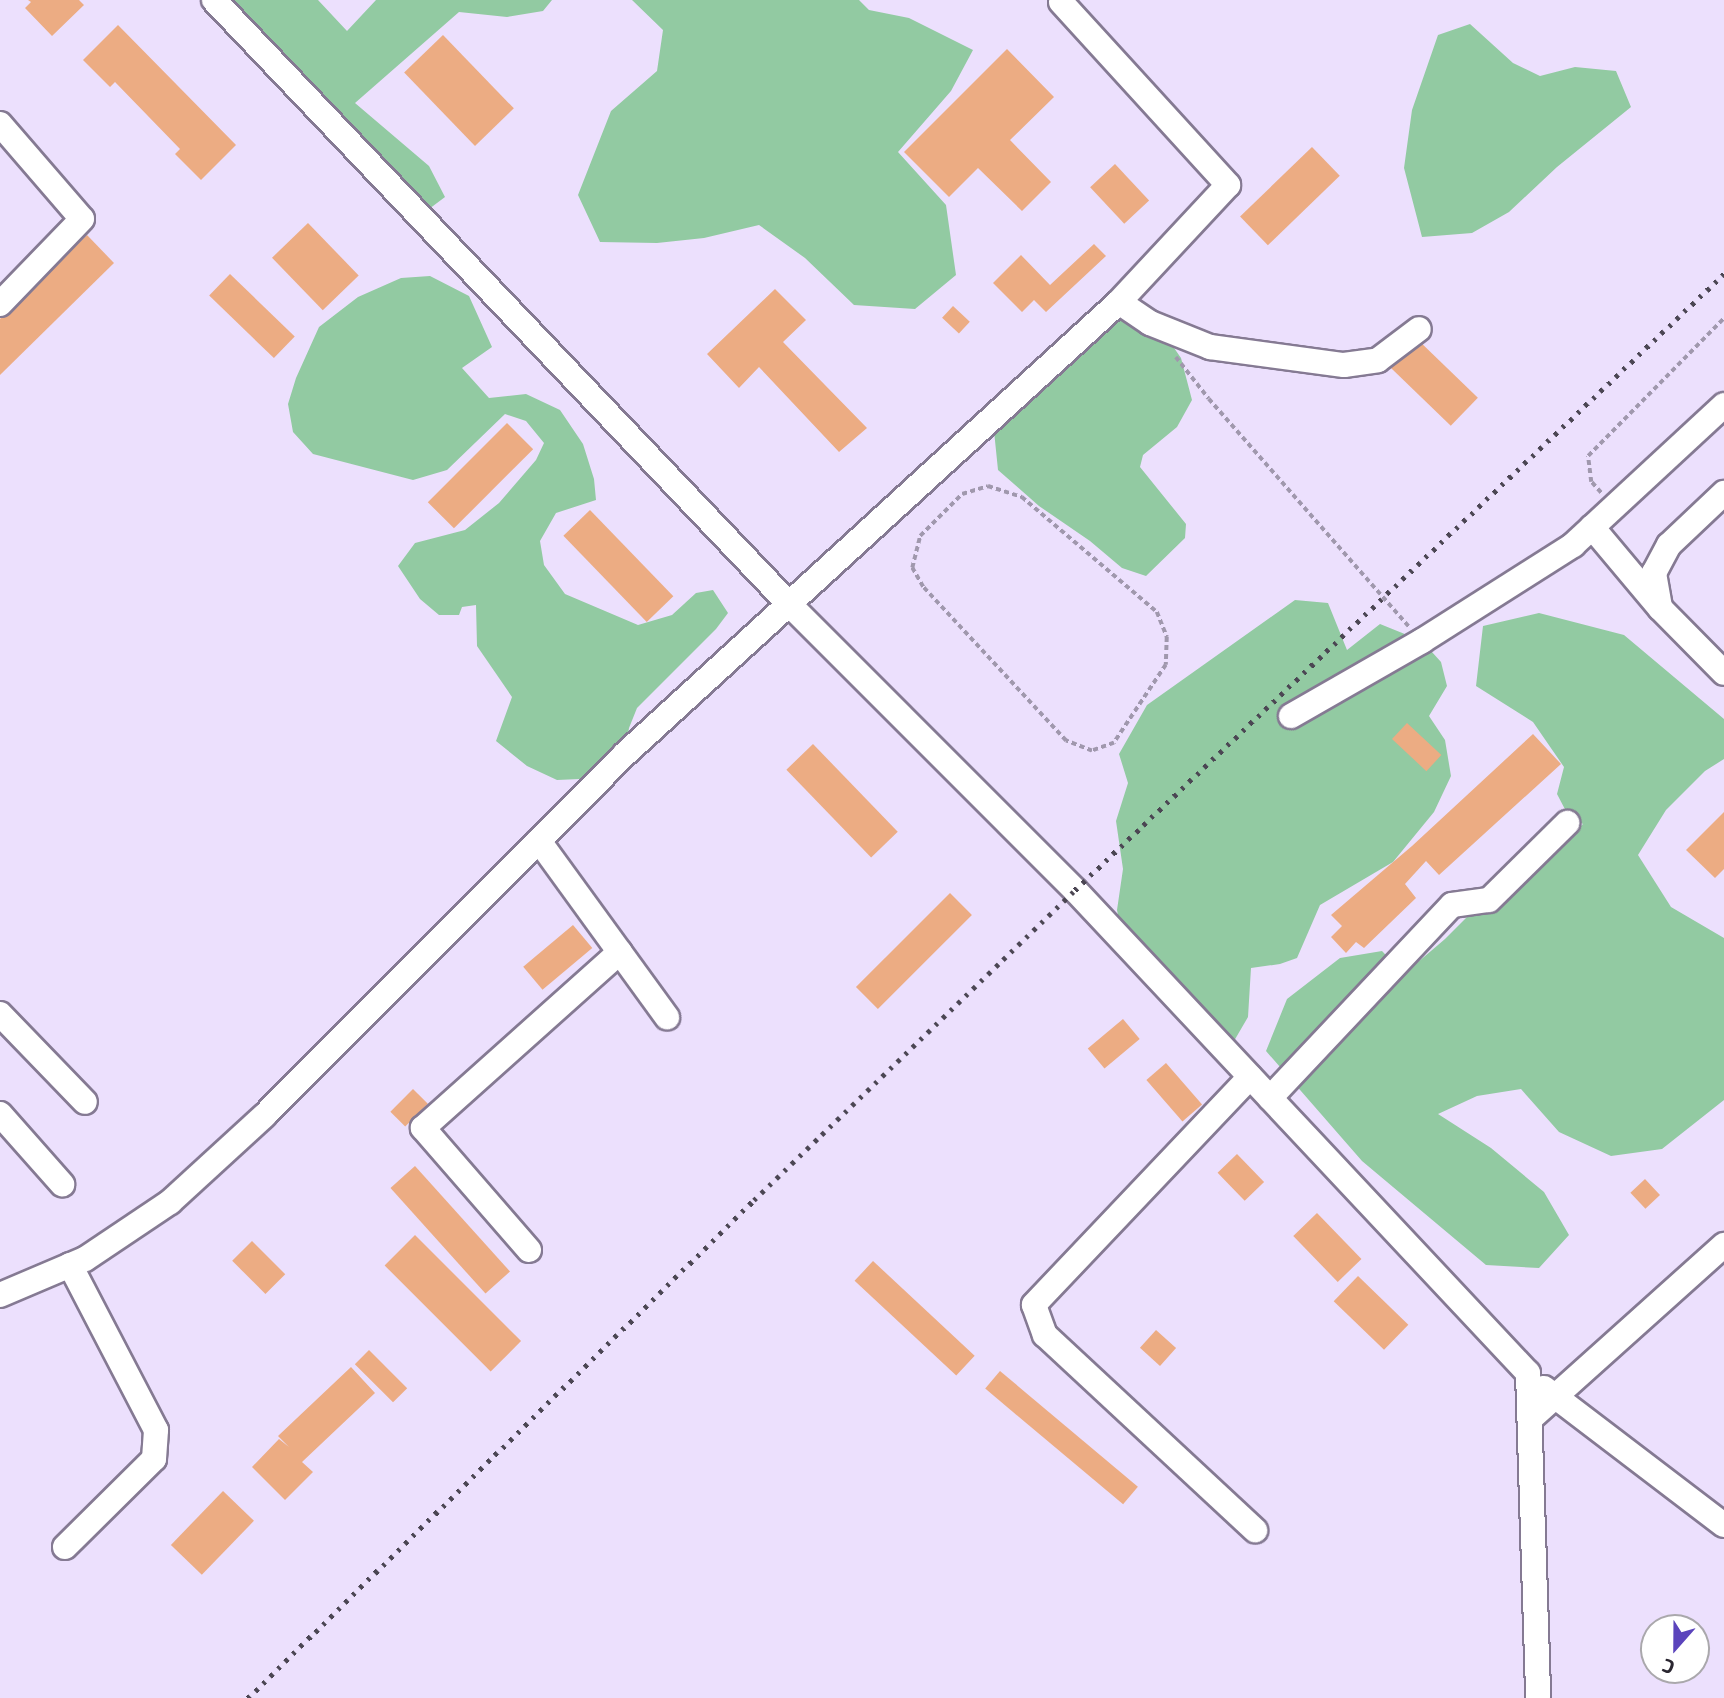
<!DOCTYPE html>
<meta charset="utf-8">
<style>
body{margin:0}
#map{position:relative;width:1724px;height:1698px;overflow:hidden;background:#ece0fd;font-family:"Exo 2",sans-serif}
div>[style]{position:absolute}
.green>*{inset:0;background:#92caa2}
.building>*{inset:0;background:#ecac83;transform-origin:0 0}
.path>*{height:3.5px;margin-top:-1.75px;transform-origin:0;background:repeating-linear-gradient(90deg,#a098ad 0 5px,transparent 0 8.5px)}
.roads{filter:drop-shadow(2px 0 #857a93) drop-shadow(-2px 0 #857a93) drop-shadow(0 2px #857a93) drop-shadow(0 -2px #857a93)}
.minor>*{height:24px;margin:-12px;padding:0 12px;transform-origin:12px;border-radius:12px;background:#fff}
.rail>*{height:5px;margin-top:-2.5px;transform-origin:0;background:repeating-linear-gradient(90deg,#4b4653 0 3.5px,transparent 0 10.5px)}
span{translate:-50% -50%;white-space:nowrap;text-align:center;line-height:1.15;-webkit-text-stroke:5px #fff;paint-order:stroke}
.north{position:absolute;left:1640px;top:1614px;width:70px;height:70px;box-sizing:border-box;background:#fff;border:2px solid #aaa8ac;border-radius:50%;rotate:201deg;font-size:19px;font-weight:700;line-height:28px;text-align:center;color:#2a2630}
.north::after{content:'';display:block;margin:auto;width:24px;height:32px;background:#5b44bc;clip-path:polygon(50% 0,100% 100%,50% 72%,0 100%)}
</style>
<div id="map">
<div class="green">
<div style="clip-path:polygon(220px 0,318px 0,347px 31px,376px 0,552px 0,543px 11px,507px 17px,459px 12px,355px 103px,429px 166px,445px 197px,421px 215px)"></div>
<div style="clip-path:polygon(632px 0,859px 0,869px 10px,909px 18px,973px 50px,951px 91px,898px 152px,946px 205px,956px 275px,915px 309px,854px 305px,805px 258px,759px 225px,704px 238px,657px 243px,600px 242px,578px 195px,611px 111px,657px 71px,663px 30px)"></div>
<div style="clip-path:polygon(1470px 24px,1513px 63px,1540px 76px,1575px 67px,1616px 71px,1631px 107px,1557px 167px,1509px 212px,1472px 233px,1422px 237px,1404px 168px,1412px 110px,1438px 35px)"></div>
<div style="clip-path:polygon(430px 276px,469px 296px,492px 347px,462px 368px,489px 398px,526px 394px,560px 410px,583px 444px,594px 479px,596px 500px,556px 513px,540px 541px,544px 565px,565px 594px,638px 625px,672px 615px,696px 593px,713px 590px,728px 613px,716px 629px,637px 708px,629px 728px,625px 754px,602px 778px,557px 780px,527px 766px,496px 741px,512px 697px,477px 646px,476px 605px,462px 607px,459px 615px,439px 615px,420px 599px,398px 566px,415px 543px,465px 530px,499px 503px,536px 460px,544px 443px,526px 421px,505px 414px,447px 470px,413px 480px,313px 454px,293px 432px,288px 404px,296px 378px,319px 327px,358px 297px,401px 278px)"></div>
<div style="clip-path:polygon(1106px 307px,1152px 316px,1181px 358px,1192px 400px,1177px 427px,1143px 455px,1140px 467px,1186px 524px,1185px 538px,1146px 576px,1122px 568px,1090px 541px,1039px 506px,998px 470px,994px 431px)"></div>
<div style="clip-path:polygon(1295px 600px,1328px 603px,1347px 650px,1380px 624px,1422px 641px,1441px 662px,1447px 686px,1429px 716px,1445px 740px,1451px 776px,1434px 812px,1393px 862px,1320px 905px,1297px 958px,1280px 964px,1251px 968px,1248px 1017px,1234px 1041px,1199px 1022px,1123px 942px,1117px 910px,1123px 869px,1116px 821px,1128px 783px,1119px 754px,1147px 705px)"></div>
<div style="clip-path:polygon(1539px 613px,1624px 635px,1724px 719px,1724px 759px,1705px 771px,1666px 810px,1638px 855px,1671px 907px,1724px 938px,1724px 1100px,1662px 1149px,1611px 1156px,1559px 1132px,1521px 1089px,1477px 1096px,1438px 1114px,1491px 1148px,1544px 1192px,1569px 1235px,1539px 1268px,1486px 1265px,1362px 1161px,1266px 1051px,1287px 999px,1340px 958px,1382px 951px,1404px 974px,1445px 939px,1495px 889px,1536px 864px,1583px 824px,1569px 817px,1557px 794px,1564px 767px,1533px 722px,1476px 686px,1483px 626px)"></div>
</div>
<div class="building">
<div style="clip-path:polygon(28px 0,79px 0,84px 5px,52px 36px,25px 8px,31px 2px)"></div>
<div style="clip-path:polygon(118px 25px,236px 145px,201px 180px,175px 154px,180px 149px,115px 82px,110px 87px,83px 60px)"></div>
<div style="left:443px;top:35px;width:102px;height:54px;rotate:46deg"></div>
<div style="clip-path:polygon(1007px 49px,1054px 97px,1010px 140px,1051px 182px,1022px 211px,978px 168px,949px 197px,904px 152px)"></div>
<div style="left:1312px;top:147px;width:40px;height:100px;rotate:46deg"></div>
<div style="left:1115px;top:164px;width:50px;height:34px;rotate:47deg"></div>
<div style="left:308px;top:223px;width:73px;height:50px;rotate:46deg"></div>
<div style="clip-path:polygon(87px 235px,114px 263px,0 375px,0 319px)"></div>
<div style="clip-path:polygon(1094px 244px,1106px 256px,1046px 312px,1034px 300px,1022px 312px,993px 283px,1021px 255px,1050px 285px)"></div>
<div style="left:230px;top:274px;width:90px;height:30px;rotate:44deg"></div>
<div style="clip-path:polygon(775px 289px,806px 320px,783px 342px,867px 428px,839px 452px,759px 367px,739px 388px,707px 354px)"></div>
<div style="left:953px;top:306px;width:23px;height:16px;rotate:43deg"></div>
<div style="left:1416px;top:338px;width:86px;height:39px;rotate:44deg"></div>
<div style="left:507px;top:423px;width:37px;height:112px;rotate:45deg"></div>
<div style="left:590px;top:510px;width:120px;height:37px;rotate:46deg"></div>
<div style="left:1407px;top:723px;width:47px;height:22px;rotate:43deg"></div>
<div style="clip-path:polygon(1533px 734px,1561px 764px,1439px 875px,1426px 861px,1405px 884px,1416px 898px,1364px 948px,1356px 942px,1346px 953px,1331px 937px,1342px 926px,1331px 915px,1412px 846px)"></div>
<div style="left:813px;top:744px;width:122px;height:37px;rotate:46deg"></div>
<div style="clip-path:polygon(1724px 812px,1724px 869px,1715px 878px,1686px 850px)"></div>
<div style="left:950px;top:893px;width:31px;height:133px;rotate:45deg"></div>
<div style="left:573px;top:925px;width:30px;height:65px;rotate:50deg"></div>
<div style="left:1123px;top:1019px;width:26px;height:46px;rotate:50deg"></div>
<div style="left:1166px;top:1063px;width:55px;height:26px;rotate:49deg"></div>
<div style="left:413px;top:1089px;width:21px;height:32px;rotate:45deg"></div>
<div style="left:1237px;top:1154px;width:39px;height:27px;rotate:46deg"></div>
<div style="left:415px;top:1166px;width:142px;height:33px;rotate:48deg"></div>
<div style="left:1645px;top:1179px;width:22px;height:20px;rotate:47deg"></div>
<div style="left:1317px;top:1213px;width:64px;height:33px;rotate:46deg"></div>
<div style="left:415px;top:1235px;width:150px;height:43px;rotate:45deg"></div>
<div style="left:252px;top:1241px;width:47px;height:28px;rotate:45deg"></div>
<div style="left:873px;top:1261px;width:139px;height:27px;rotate:43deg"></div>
<div style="left:1358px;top:1276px;width:70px;height:35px;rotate:44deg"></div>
<div style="left:1156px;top:1330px;width:27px;height:24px;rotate:42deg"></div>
<div style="left:369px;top:1350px;width:54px;height:20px;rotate:45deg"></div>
<div style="clip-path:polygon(351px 1367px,375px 1393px,302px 1462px,313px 1472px,285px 1500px,252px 1467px,279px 1439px,289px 1447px,278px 1436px)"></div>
<div style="left:1000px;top:1371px;width:180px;height:23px;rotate:40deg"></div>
<div style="left:223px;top:1491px;width:43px;height:75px;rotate:44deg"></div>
</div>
<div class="path">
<div style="left:1176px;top:357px;width:53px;rotate:51.8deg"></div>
<div style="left:1209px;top:399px;width:303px;rotate:48.7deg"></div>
<div style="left:988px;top:486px;width:36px;rotate:18deg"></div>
<div style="left:1022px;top:497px;width:177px;rotate:40.4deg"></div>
<div style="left:1157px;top:612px;width:27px;rotate:68deg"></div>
<div style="left:1167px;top:637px;width:28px;rotate:92deg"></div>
<div style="left:1166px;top:665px;width:94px;rotate:123.7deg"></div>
<div style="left:1114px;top:743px;width:23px;rotate:160deg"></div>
<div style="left:1092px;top:751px;width:28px;rotate:-159deg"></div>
<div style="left:1066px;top:741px;width:210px;rotate:-132.9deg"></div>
<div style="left:923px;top:587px;width:22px;rotate:-120deg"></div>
<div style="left:912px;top:568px;width:33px;rotate:-76deg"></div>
<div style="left:920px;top:536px;width:59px;rotate:-45deg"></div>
<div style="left:962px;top:494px;width:27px;rotate:-17deg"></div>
<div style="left:1601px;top:493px;width:15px;rotate:-132deg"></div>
<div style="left:1591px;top:482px;width:26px;rotate:-97deg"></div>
<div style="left:1588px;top:456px;width:194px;rotate:-45.4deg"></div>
</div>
<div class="roads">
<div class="minor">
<div style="left:214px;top:0;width:835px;rotate:46.41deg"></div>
<div style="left:790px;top:605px;width:403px;rotate:45deg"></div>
<div style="left:1075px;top:890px;width:662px;rotate:46.84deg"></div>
<div style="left:1528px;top:1373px;width:325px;rotate:88.2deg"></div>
<div style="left:1061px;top:2px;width:248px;rotate:47.6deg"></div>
<div style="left:1228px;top:185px;width:160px;rotate:133deg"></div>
<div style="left:0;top:124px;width:125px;rotate:49.2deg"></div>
<div style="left:82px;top:219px;width:118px;rotate:134deg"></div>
<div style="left:1592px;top:527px;width:106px;rotate:50deg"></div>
<div style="left:1660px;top:608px;width:91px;rotate:45.4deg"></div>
<div style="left:1660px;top:607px;width:35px;rotate:-100deg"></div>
<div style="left:1654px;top:573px;width:32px;rotate:-62deg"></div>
<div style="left:1669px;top:545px;width:76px;rotate:-43.4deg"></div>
<div style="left:1291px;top:716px;width:151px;rotate:-29.8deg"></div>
<div style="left:1422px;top:641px;width:179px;rotate:-32.4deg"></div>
<div style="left:1573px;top:545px;width:206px;rotate:-42.8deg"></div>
<div style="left:539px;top:841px;width:218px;rotate:54deg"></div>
<div style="left:0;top:1014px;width:122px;rotate:46deg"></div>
<div style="left:1250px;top:1077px;width:314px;rotate:133.5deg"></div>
<div style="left:1034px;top:1305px;width:32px;rotate:70deg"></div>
<div style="left:1045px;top:1335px;width:287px;rotate:42.9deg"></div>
<div style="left:1270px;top:1098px;width:265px;rotate:-46.7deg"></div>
<div style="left:1452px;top:905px;width:37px;rotate:-8deg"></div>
<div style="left:1489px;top:900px;width:110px;rotate:-44.6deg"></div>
<div style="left:0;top:1114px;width:94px;rotate:48.5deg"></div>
<div style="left:529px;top:1250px;width:162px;rotate:-131deg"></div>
<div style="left:423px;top:1128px;width:264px;rotate:-41.8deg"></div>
<div style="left:0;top:1295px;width:92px;rotate:-23deg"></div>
<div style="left:85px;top:1259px;width:102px;rotate:-33.8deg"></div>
<div style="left:170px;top:1202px;width:127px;rotate:-42.5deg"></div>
<div style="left:264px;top:1116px;width:511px;rotate:-45.08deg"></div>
<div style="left:625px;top:754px;width:670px;rotate:-42.46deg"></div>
<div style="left:1119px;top:302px;width:37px;rotate:34deg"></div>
<div style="left:1150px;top:323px;width:65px;rotate:21.8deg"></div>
<div style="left:1210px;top:347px;width:135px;rotate:7.7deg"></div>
<div style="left:1344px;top:365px;width:34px;rotate:-8deg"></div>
<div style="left:1378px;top:360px;width:51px;rotate:-37.1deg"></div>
<div style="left:1544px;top:1388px;width:226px;rotate:37.3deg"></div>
<div style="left:1530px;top:1419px;width:261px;rotate:-41.9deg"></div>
<div style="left:65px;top:1547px;width:125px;rotate:-44.7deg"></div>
<div style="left:154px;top:1459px;width:29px;rotate:-86deg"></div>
<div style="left:156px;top:1430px;width:186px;rotate:-117.5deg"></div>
</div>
</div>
<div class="rail">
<div style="left:248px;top:1698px;width:710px;rotate:-44.54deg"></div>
<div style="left:754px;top:1200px;width:446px;rotate:-44deg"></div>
<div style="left:1075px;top:890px;width:895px;rotate:-43.51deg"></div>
</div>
<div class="north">С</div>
</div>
